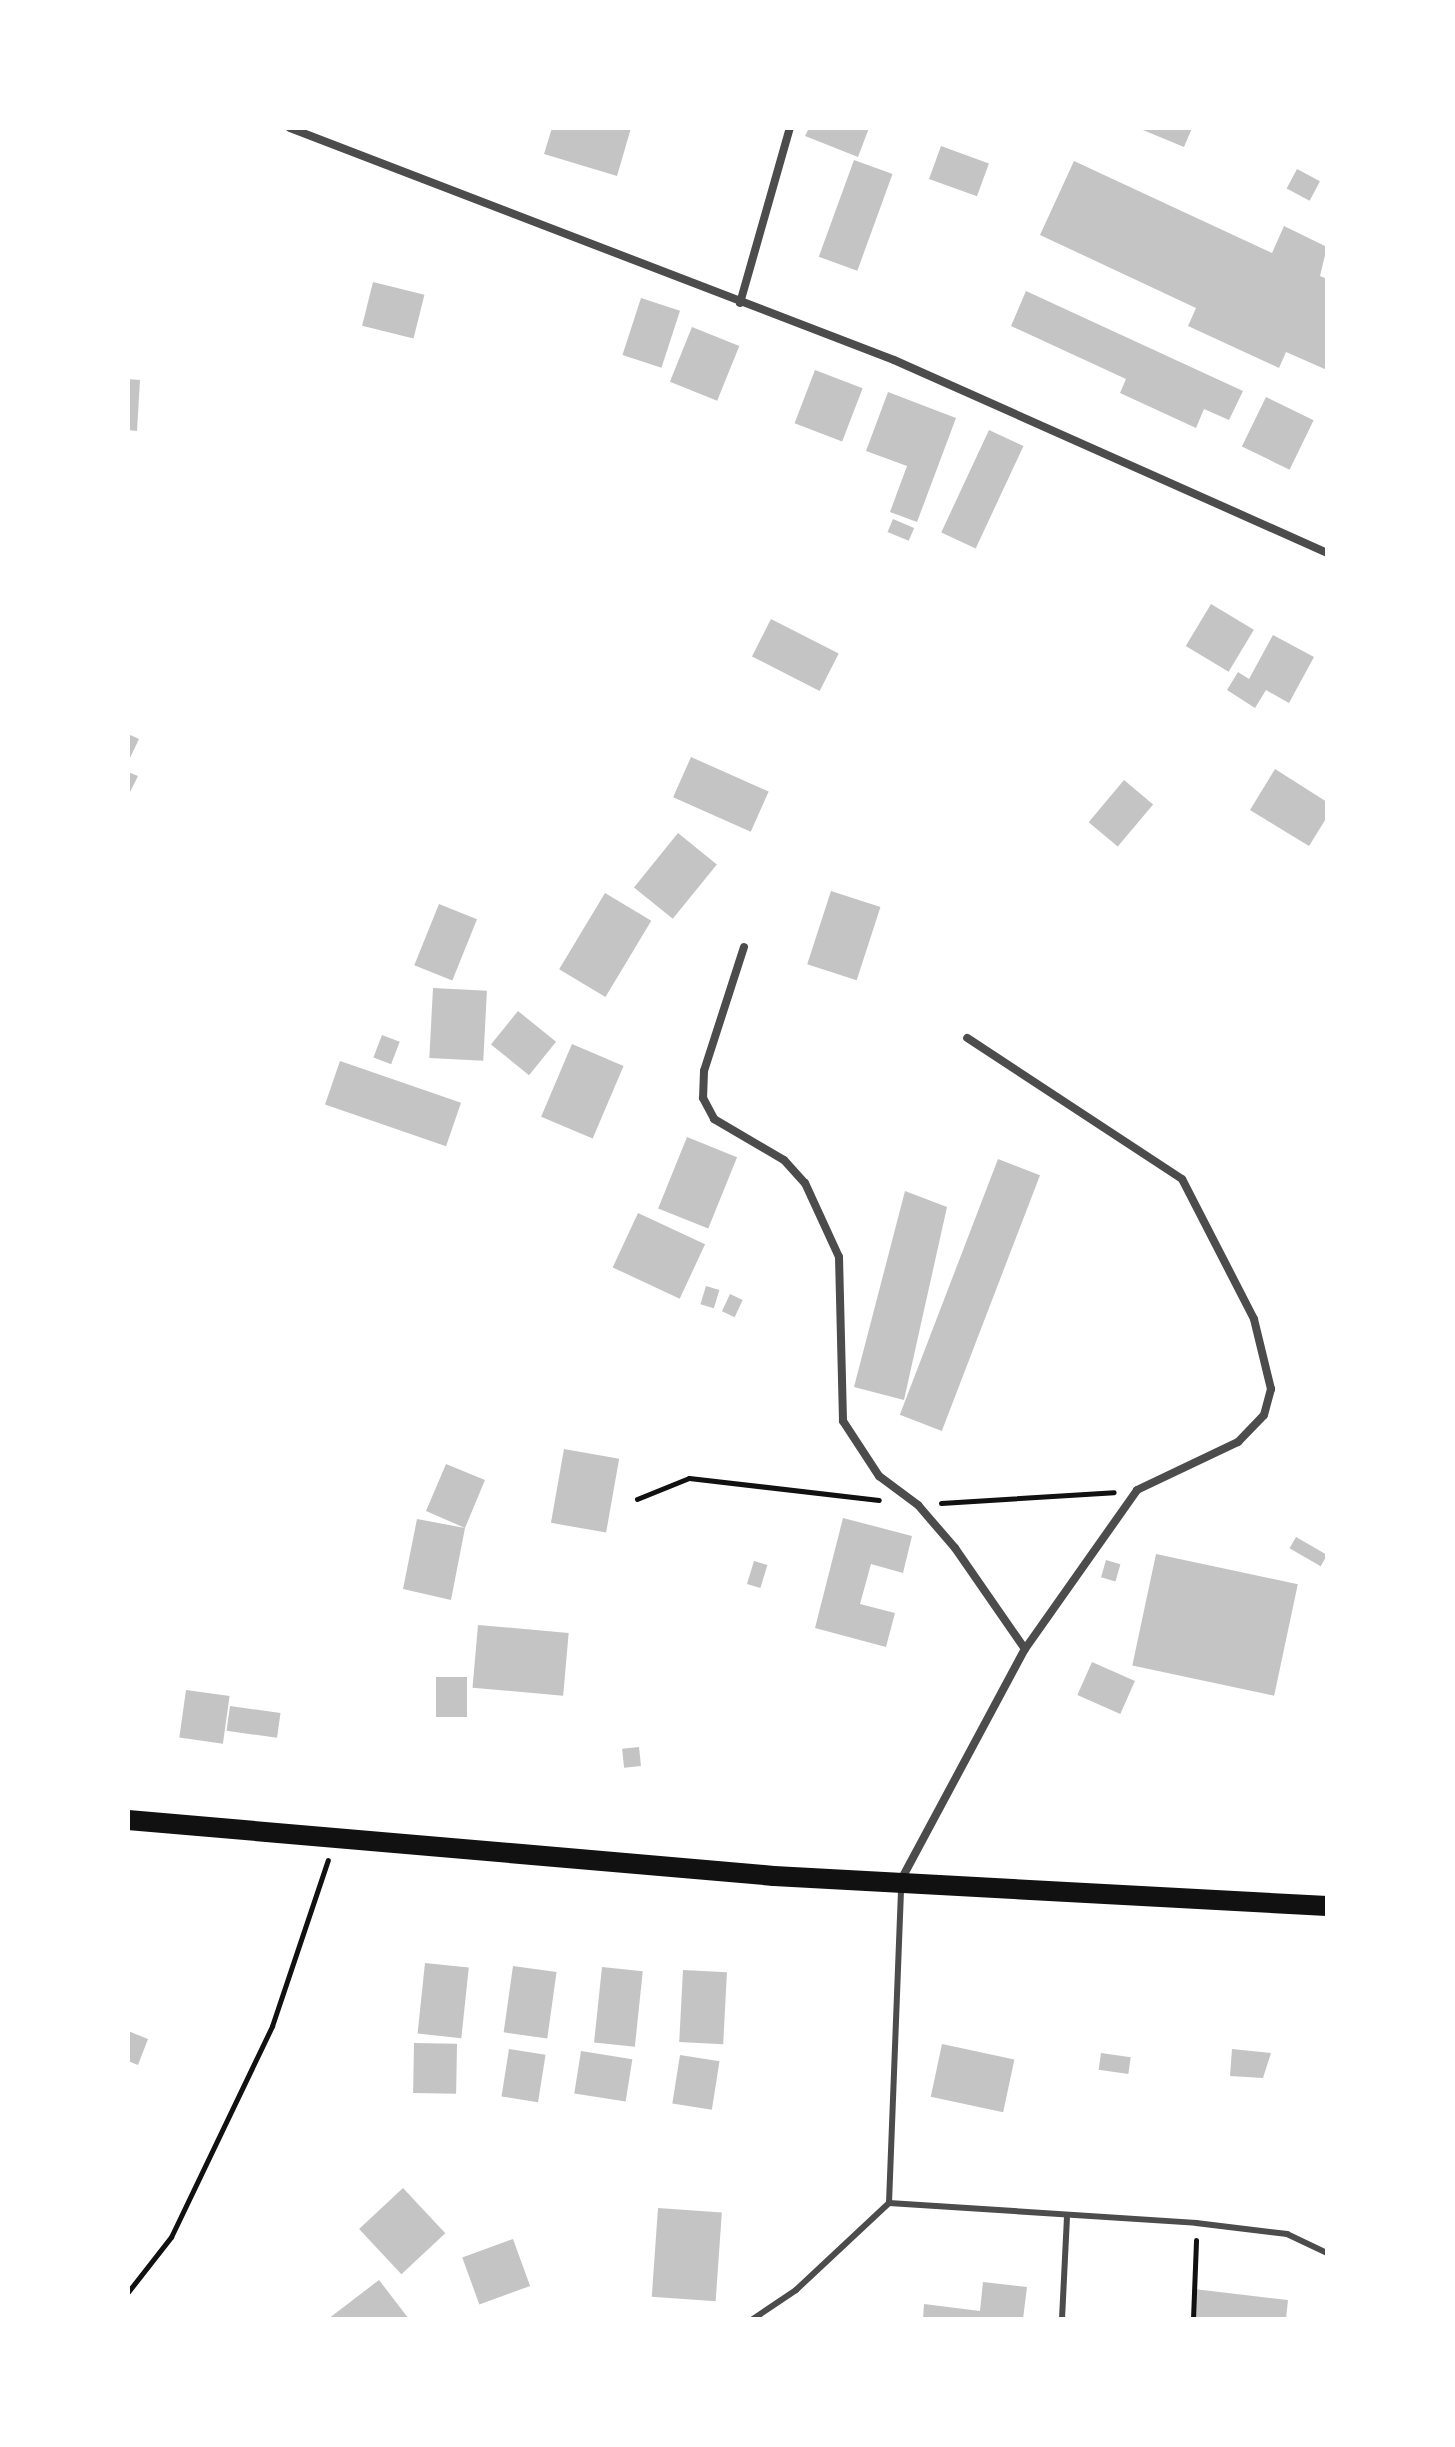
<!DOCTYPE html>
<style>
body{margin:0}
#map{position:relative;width:1455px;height:2447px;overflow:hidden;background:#fff;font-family:Helvetica,sans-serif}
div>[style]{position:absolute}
.building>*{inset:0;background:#c4c4c4;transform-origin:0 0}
.path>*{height:5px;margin:-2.5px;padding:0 2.5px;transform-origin:2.5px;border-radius:2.5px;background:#111}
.service>*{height:6px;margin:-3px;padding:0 3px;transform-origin:3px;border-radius:3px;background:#4c4c4c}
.minor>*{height:8px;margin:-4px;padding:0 4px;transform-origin:4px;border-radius:4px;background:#4c4c4c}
.primary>*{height:20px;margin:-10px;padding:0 10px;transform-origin:10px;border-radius:10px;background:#111}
span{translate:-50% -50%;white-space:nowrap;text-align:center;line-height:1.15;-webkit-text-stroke:6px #fff;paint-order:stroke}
.frame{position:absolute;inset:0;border:130px solid #fff;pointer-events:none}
</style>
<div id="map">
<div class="building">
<div style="clip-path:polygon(552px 128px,631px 128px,617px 176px,544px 154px)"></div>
<div style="clip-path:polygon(809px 128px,869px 128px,858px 157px,805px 136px)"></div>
<div style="clip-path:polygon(1138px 128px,1192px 128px,1184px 147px)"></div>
<div style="left:941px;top:146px;width:51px;height:35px;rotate:20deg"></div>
<div style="left:854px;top:160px;width:41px;height:103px;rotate:20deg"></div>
<div style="clip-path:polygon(1074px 161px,1272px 253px,1284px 226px,1327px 247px,1320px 276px,1327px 279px,1327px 370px,1286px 352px,1279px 368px,1188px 326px,1196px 308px,1040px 235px)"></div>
<div style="left:1297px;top:169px;width:26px;height:22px;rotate:28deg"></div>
<div style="left:373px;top:282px;width:53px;height:45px;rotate:14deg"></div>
<div style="clip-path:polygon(1026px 291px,1243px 391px,1229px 420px,1204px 409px,1196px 428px,1120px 393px,1126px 379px,1011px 326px)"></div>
<div style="left:641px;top:298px;width:41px;height:60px;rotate:18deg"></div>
<div style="left:692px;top:327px;width:51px;height:59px;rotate:22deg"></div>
<div style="left:815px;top:370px;width:51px;height:57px;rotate:21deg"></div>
<div style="clip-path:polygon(128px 379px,140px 380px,137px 431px,128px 430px)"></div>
<div style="clip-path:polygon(888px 392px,956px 418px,917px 522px,890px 512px,907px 466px,866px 451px)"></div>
<div style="left:1266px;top:397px;width:53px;height:55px;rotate:26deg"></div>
<div style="left:989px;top:430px;width:38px;height:113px;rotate:25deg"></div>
<div style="left:893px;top:519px;width:23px;height:14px;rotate:23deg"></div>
<div style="left:1211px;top:604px;width:50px;height:49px;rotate:31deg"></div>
<div style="left:771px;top:619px;width:76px;height:42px;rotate:27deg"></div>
<div style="clip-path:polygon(1273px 635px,1314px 657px,1289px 703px,1266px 690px,1255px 708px,1227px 690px,1238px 672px,1249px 679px)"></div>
<div style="clip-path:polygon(128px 734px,139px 739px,128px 762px)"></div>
<div style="left:691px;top:757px;width:85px;height:44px;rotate:24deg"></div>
<div style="clip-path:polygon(1275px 769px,1327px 802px,1327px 817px,1309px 846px,1250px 810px)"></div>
<div style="clip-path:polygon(128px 772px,138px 776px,128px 796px)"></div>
<div style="left:1124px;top:780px;width:38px;height:55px;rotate:40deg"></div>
<div style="left:678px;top:833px;width:50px;height:70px;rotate:39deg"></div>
<div style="left:831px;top:891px;width:52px;height:77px;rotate:18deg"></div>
<div style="left:605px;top:893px;width:54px;height:89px;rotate:31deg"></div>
<div style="left:439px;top:904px;width:41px;height:66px;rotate:22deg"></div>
<div style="left:433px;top:988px;width:54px;height:70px;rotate:3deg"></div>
<div style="left:518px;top:1011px;width:49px;height:43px;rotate:39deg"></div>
<div style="left:382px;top:1035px;width:19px;height:24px;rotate:21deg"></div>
<div style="left:572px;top:1044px;width:56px;height:79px;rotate:23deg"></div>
<div style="left:340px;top:1061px;width:128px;height:46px;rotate:19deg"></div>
<div style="left:687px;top:1137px;width:54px;height:77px;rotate:22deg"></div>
<div style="left:998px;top:1159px;width:45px;height:274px;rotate:21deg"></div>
<div style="clip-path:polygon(905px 1191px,947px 1207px,904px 1400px,854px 1387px)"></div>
<div style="left:638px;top:1213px;width:74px;height:60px;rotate:25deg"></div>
<div style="left:706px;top:1286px;width:14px;height:19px;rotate:17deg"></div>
<div style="left:730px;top:1294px;width:14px;height:19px;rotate:25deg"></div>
<div style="left:564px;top:1449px;width:56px;height:75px;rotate:10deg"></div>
<div style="clip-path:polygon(446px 1464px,485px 1480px,465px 1528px,451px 1600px,403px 1589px,417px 1519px,465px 1528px,426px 1511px)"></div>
<div style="clip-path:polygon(843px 1518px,912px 1536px,903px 1573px,871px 1564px,860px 1604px,895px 1613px,886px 1647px,815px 1628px)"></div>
<div style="left:1296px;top:1537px;width:36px;height:13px;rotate:30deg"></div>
<div style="left:1156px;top:1554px;width:145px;height:114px;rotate:12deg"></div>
<div style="left:1106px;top:1560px;width:15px;height:18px;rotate:16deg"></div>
<div style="left:754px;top:1561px;width:14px;height:24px;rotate:17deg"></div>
<div style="left:478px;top:1625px;width:91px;height:63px;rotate:5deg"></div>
<div style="left:1092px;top:1662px;width:47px;height:36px;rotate:24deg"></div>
<div style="left:436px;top:1677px;width:31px;height:40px"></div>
<div style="left:186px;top:1690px;width:44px;height:48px;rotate:8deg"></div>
<div style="left:230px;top:1706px;width:51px;height:25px;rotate:8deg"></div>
<div style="left:639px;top:1747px;width:19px;height:17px;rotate:84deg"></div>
<div style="left:425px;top:1963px;width:44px;height:71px;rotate:6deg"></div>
<div style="left:513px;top:1966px;width:44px;height:67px;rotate:8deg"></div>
<div style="left:602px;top:1967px;width:41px;height:76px;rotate:6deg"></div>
<div style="left:683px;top:1970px;width:44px;height:72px;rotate:3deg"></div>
<div style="clip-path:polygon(128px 2031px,148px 2039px,138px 2065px,128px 2061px)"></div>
<div style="left:414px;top:2043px;width:43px;height:50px;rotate:1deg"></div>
<div style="left:942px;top:2044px;width:74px;height:54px;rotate:12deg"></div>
<div style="left:509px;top:2049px;width:37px;height:48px;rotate:9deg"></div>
<div style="clip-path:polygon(1232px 2049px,1271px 2053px,1263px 2078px,1230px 2076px)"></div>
<div style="left:581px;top:2051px;width:52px;height:43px;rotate:9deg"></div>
<div style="left:1101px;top:2053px;width:30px;height:17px;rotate:8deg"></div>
<div style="left:680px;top:2055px;width:40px;height:49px;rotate:9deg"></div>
<div style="left:403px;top:2188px;width:62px;height:60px;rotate:47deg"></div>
<div style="left:658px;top:2208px;width:64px;height:89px;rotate:4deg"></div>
<div style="left:513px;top:2239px;width:50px;height:54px;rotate:70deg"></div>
<div style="clip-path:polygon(379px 2280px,409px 2319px,328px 2319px)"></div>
<div style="clip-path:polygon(983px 2282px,1027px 2287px,1023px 2319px,923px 2319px,924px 2304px,980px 2311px)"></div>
<div style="clip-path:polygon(1194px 2289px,1288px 2300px,1286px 2319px,1191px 2319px)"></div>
</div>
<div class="path">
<div style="left:637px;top:1499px;width:56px;rotate:-22deg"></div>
<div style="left:689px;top:1478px;width:191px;rotate:6.6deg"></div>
<div style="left:941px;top:1503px;width:173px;rotate:-3.6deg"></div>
<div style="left:128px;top:2292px;width:70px;rotate:-52deg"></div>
<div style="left:171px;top:2237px;width:234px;rotate:-64.4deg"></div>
<div style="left:272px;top:2026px;width:175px;rotate:-71.4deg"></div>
<div style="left:1193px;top:2319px;width:79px;rotate:-87.8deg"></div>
</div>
<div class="service">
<div style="left:889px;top:2203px;width:308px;rotate:3.7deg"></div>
<div style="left:1196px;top:2223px;width:92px;rotate:6.9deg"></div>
<div style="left:1287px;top:2234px;width:44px;rotate:25.4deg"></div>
<div style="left:753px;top:2319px;width:52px;rotate:-34deg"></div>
<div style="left:796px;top:2290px;width:127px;rotate:-43.1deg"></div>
<div style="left:889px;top:2203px;width:319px;rotate:-87.8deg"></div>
<div style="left:1062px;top:2319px;width:101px;rotate:-87.2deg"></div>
</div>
<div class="minor">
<div style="left:290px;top:128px;width:647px;rotate:21.01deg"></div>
<div style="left:894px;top:360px;width:474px;rotate:24deg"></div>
<div style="left:740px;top:303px;width:182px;rotate:-74.1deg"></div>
<div style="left:744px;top:947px;width:130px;rotate:107.9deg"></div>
<div style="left:704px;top:1071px;width:27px;rotate:92deg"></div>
<div style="left:703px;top:1098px;width:24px;rotate:62deg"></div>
<div style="left:714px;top:1119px;width:81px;rotate:30.4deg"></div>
<div style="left:784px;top:1160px;width:31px;rotate:48deg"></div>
<div style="left:805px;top:1183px;width:81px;rotate:65.3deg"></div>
<div style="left:839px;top:1257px;width:164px;rotate:88.6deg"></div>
<div style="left:843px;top:1421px;width:66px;rotate:56.8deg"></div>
<div style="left:879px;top:1476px;width:49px;rotate:36.6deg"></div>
<div style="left:918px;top:1505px;width:57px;rotate:49.3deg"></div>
<div style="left:955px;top:1548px;width:123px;rotate:55.3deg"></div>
<div style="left:901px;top:1880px;width:262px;rotate:-61.8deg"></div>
<div style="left:1025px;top:1649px;width:194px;rotate:-54.8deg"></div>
<div style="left:1137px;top:1490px;width:112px;rotate:-25.4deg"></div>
<div style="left:1238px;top:1442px;width:37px;rotate:-46deg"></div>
<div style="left:1264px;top:1415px;width:27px;rotate:-75deg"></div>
<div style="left:1271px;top:1389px;width:72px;rotate:-103.7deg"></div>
<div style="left:1254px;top:1319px;width:157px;rotate:-117.2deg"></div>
<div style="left:1182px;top:1179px;width:257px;rotate:-146.7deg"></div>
</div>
<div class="primary">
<div style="left:128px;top:1820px;width:648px;rotate:4.95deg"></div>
<div style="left:774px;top:1876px;width:554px;rotate:3.11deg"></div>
</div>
<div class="frame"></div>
</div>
